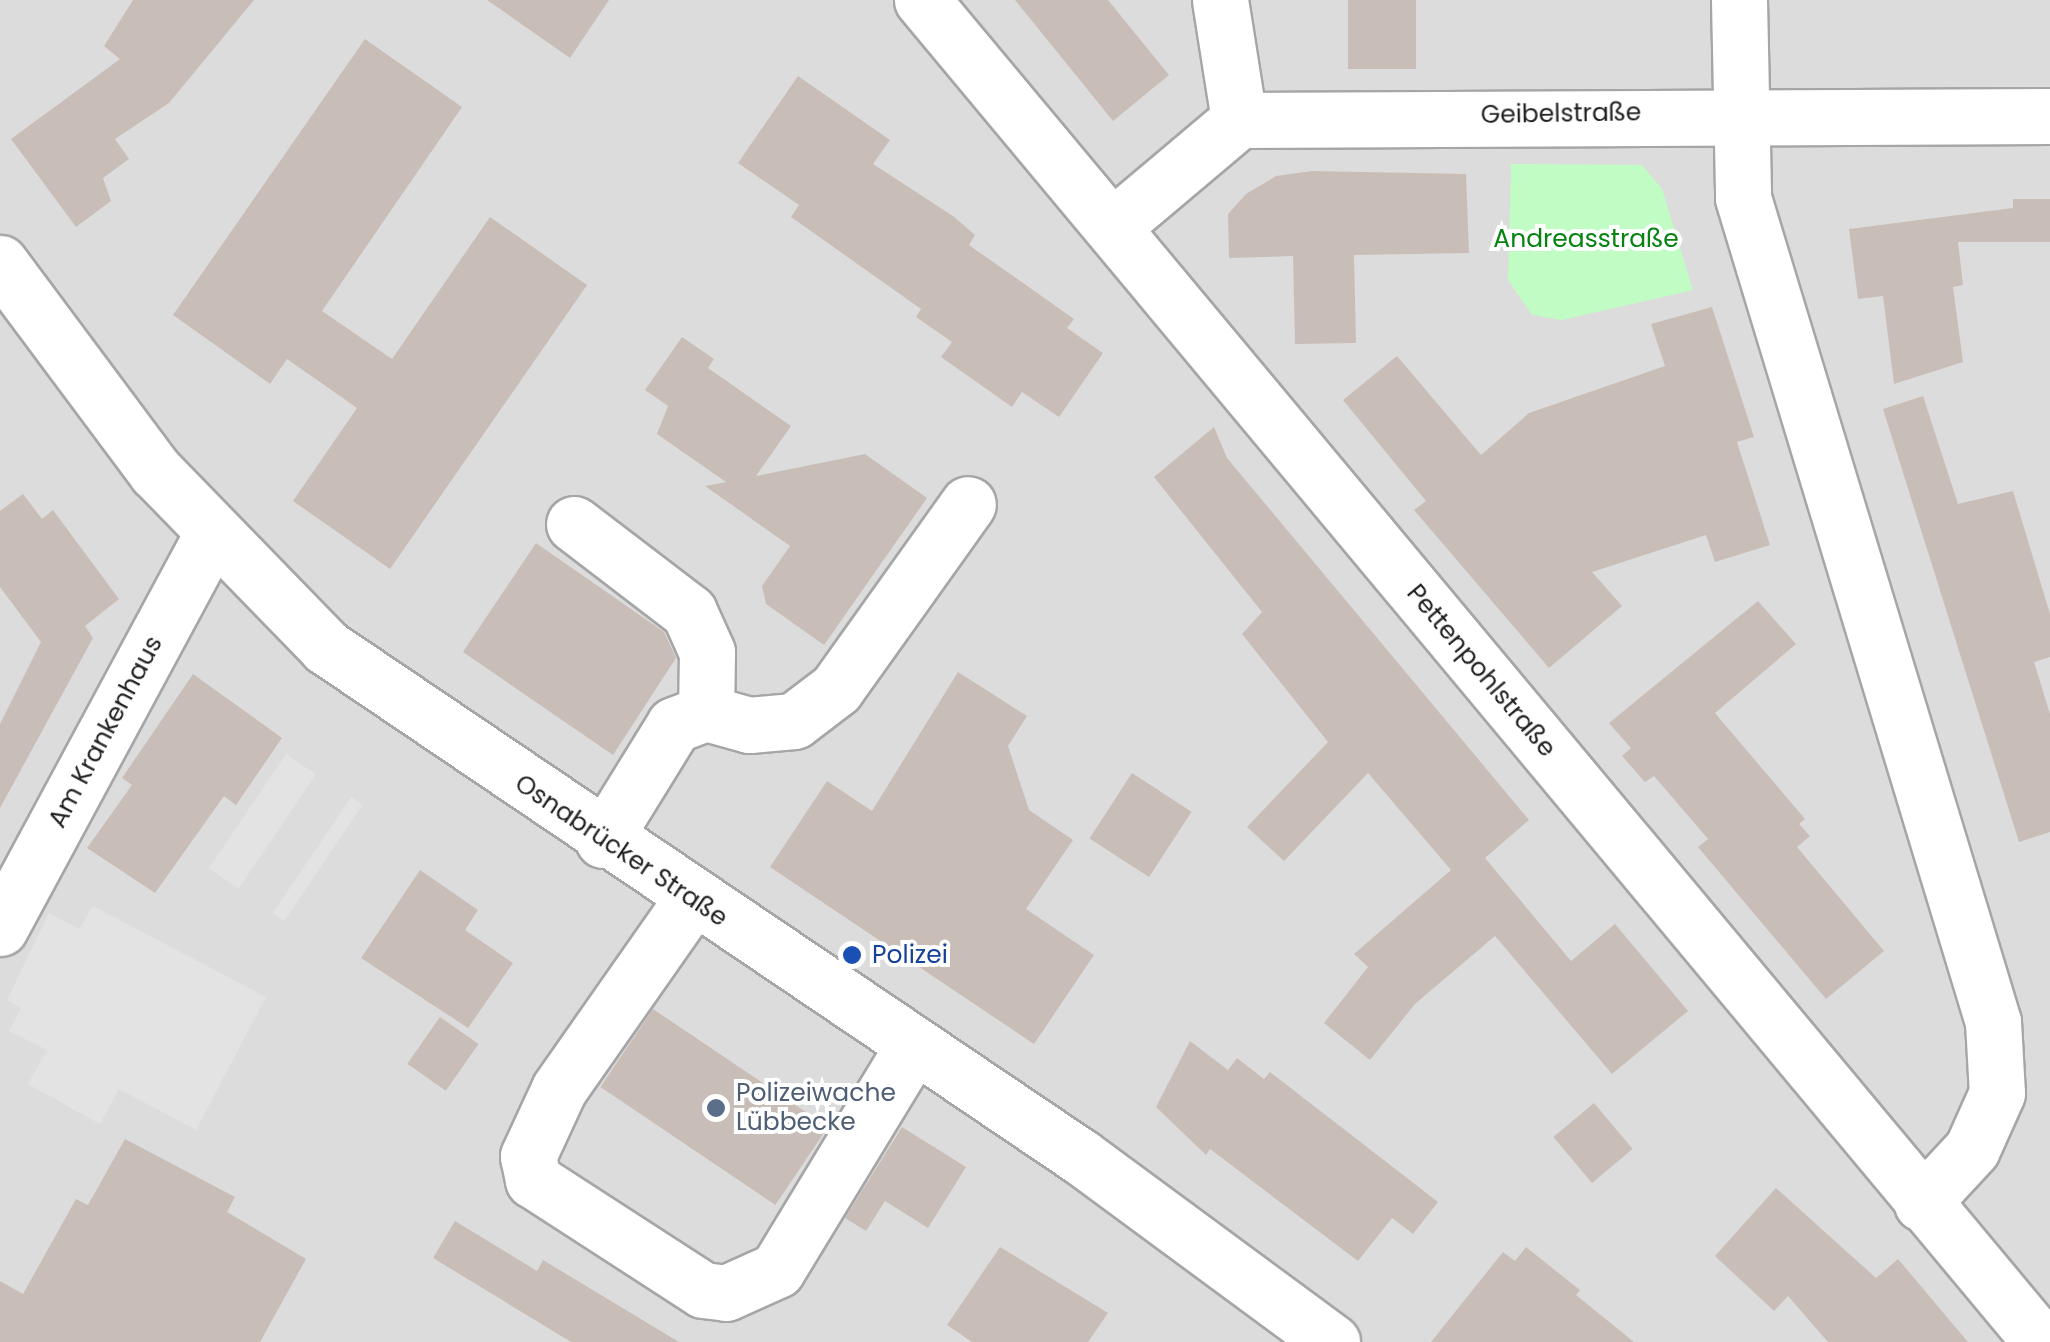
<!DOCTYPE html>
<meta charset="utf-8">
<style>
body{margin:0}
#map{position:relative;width:2050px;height:1342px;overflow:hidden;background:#f0ece4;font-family:Poppins,sans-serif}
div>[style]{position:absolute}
.residential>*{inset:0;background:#dddcdc;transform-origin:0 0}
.park>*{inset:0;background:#c0fcc4}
.parking>*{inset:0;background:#e3e3e3;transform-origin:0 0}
.building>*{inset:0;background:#c8beb7;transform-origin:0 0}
.roads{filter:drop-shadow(2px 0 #a6a6a6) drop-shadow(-2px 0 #a6a6a6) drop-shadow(0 2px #a6a6a6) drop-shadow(0 -2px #a6a6a6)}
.minor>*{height:55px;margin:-27.5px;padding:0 27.5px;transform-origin:27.5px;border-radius:27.5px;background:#fff}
.dots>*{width:28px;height:28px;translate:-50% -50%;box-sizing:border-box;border:5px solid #fff;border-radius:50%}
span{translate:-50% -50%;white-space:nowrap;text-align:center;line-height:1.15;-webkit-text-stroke:8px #fff;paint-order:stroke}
.street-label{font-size:25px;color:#1f1f1f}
.park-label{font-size:25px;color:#078311}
.transit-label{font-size:25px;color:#164399}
.left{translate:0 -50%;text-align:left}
.service-label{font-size:25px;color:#4e5e75}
</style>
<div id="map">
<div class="residential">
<div style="left:0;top:0;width:2050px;height:1342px"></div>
</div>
<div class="park">
<div style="clip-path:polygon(1511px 164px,1642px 165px,1662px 189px,1693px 290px,1562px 320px,1532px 315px,1508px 280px)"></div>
</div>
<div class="parking">
<div style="left:286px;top:754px;width:36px;height:138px;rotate:34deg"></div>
<div style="left:351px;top:797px;width:14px;height:140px;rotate:34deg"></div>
<div style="clip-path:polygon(93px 906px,266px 997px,196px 1130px,119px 1089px,100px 1124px,28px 1084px,47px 1050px,9px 1031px,21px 1008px,7px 1000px,49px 913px,79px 929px)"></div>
</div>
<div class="building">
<div style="clip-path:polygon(133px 0,254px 0,169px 103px,115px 139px,129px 159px,103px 178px,111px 201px,76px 227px,11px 139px,120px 59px,104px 46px)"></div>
<div style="clip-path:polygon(487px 0,609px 0,570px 58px)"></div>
<div style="clip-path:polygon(1015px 0,1108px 0,1169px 75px,1113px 121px)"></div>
<div style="left:1348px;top:0;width:68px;height:69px"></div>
<div style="clip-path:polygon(365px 39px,462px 107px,322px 311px,392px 359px,490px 217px,587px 285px,390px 569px,293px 501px,357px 408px,287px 359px,270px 384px,173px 315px)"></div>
<div style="clip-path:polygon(798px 76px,890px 140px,873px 164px,953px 216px,975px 235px,969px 245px,1074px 319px,1067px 328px,1103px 353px,1059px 417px,1022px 392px,1012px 407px,941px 357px,952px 342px,916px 317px,921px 309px,791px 217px,799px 205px,738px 163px)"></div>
<div style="clip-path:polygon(1312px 171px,1466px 174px,1469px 253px,1354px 255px,1356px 343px,1295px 344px,1293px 256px,1229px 258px,1228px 214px,1246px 194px,1276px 176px)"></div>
<div style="clip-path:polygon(2013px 199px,2050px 199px,2050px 242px,1958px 242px,1963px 285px,1953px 287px,1963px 362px,1894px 384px,1883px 296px,1858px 299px,1849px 229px,2013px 208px)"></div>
<div style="clip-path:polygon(1712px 307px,1754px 437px,1737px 442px,1770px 545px,1715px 562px,1706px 535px,1592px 572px,1622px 606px,1549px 668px,1414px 510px,1426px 501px,1343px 400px,1397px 356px,1481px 455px,1529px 413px,1665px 366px,1651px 324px)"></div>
<div style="clip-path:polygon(682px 337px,714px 359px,708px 368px,791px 426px,756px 476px,865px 454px,927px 498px,824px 645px,766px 604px,762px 586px,790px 546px,705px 486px,726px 482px,657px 434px,668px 406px,645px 390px)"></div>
<div style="clip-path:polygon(1923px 396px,1958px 504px,2013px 491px,2050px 614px,2050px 657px,2034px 662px,2050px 714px,2050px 832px,2019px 842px,1883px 409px)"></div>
<div style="clip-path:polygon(1214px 427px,1227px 458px,1529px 820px,1485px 858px,1571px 961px,1615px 924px,1688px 1011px,1612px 1074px,1495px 936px,1415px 1004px,1370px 1060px,1324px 1023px,1368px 967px,1354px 954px,1451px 870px,1368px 773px,1284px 861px,1247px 827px,1328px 742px,1242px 634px,1262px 612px,1154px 477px)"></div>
<div style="clip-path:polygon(23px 494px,42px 519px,53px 510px,119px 599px,85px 626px,93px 638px,0 808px,0 724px,41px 642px,0 587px,0 511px)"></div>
<div style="clip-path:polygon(536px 543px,664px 632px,676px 658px,613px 755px,463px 652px)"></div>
<div style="clip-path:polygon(1758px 601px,1796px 644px,1715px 713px,1805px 819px,1799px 824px,1810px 836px,1797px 847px,1884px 951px,1826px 999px,1698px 847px,1708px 839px,1654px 776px,1645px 782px,1622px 756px,1631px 748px,1609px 723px)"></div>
<div style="clip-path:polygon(958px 672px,1027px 716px,1008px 746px,1029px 810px,1073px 840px,1026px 909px,1094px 955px,1034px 1044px,770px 867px,827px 781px,872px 811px)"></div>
<div style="clip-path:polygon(193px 674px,282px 738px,236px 805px,224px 796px,155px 893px,87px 848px,132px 785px,122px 778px)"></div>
<div style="left:1132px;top:773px;width:71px;height:78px;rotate:33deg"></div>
<div style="clip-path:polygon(420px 870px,478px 910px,465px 930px,513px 963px,468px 1028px,361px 958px)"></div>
<div style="left:653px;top:1009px;width:211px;height:94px;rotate:34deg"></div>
<div style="left:440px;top:1017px;width:47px;height:57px;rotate:35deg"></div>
<div style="clip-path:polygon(1190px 1041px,1228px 1070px,1237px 1058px,1264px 1079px,1270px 1072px,1438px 1202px,1413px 1234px,1392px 1218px,1358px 1261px,1210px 1149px,1206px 1155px,1156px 1107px)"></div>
<div style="left:1594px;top:1103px;width:60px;height:53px;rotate:50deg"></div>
<div style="clip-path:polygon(902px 1127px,966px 1167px,928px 1228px,885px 1201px,866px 1231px,845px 1218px)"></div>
<div style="clip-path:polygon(125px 1139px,235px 1197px,227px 1212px,306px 1259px,260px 1342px,0 1342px,0 1281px,23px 1294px,76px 1199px,88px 1205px)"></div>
<div style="clip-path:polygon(1776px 1188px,1876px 1278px,1898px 1259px,1968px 1342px,1828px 1342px,1788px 1296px,1774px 1311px,1715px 1256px)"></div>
<div style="clip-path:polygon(455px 1221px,537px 1271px,543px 1260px,679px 1342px,571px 1342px,433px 1258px)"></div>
<div style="clip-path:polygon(1000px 1247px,1108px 1313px,1088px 1342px,972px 1342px,947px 1325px)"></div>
<div style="clip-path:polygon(1526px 1247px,1580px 1290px,1576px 1295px,1634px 1342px,1431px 1342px,1503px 1252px,1515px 1261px)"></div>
</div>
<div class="roads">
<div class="minor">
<div style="left:922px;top:0;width:1747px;rotate:50.18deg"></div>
<div style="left:1220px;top:0;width:121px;rotate:81deg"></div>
<div style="left:1739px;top:0;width:198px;rotate:88.8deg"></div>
<div style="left:1743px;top:198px;width:861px;rotate:73.12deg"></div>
<div style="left:1993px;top:1022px;width:71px;rotate:86.8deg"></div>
<div style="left:1997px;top:1093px;width:61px;rotate:114.1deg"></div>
<div style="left:1972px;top:1149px;width:74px;rotate:132.8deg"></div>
<div style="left:1112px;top:227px;width:166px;rotate:-40.1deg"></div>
<div style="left:1239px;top:120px;width:811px;rotate:-0.28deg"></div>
<div style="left:0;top:263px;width:261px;rotate:53.3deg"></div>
<div style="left:156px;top:472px;width:244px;rotate:45.8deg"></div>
<div style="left:326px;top:647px;width:911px;rotate:34.04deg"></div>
<div style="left:1081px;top:1157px;width:312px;rotate:36.4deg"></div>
<div style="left:574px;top:524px;width:145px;rotate:37.4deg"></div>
<div style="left:689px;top:612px;width:44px;rotate:65.8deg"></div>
<div style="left:707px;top:652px;width:61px;rotate:90.9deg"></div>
<div style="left:603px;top:840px;width:135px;rotate:-58.3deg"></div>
<div style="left:674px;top:725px;width:34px;rotate:-21deg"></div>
<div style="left:706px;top:713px;width:45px;rotate:15.6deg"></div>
<div style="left:749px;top:725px;width:45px;rotate:-5.1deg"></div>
<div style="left:794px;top:721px;width:53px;rotate:-37.3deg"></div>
<div style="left:836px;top:689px;width:227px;rotate:-54.5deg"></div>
<div style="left:692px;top:899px;width:232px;rotate:125deg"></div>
<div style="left:559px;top:1089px;width:74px;rotate:114.8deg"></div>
<div style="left:528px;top:1156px;width:25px;rotate:78deg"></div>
<div style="left:533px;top:1180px;width:202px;rotate:32.9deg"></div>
<div style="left:703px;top:1290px;width:23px;rotate:7deg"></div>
<div style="left:726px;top:1293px;width:56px;rotate:-24.3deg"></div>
<div style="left:777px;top:1270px;width:262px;rotate:-58.7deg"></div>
<div style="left:0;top:928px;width:447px;rotate:-61.7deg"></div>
</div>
</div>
<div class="dots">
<div style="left:852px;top:955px;background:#1a4fb4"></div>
<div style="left:716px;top:1108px;background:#5c6f8a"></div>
</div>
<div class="street-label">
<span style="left:1561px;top:114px;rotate:-1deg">Geibelstraße</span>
<span style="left:1481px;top:671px;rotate:50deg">Pettenpohlstraße</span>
<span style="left:106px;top:732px;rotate:-62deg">Am Krankenhaus</span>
<span style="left:621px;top:851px;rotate:34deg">Osnabrücker Straße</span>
</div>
<div class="park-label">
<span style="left:1586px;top:239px">Andreasstraße</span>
</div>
<div class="transit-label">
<span class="left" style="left:872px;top:955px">Polizei</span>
</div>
<div class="service-label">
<span class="left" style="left:736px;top:1108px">Polizeiwache<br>Lübbecke</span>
</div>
</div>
